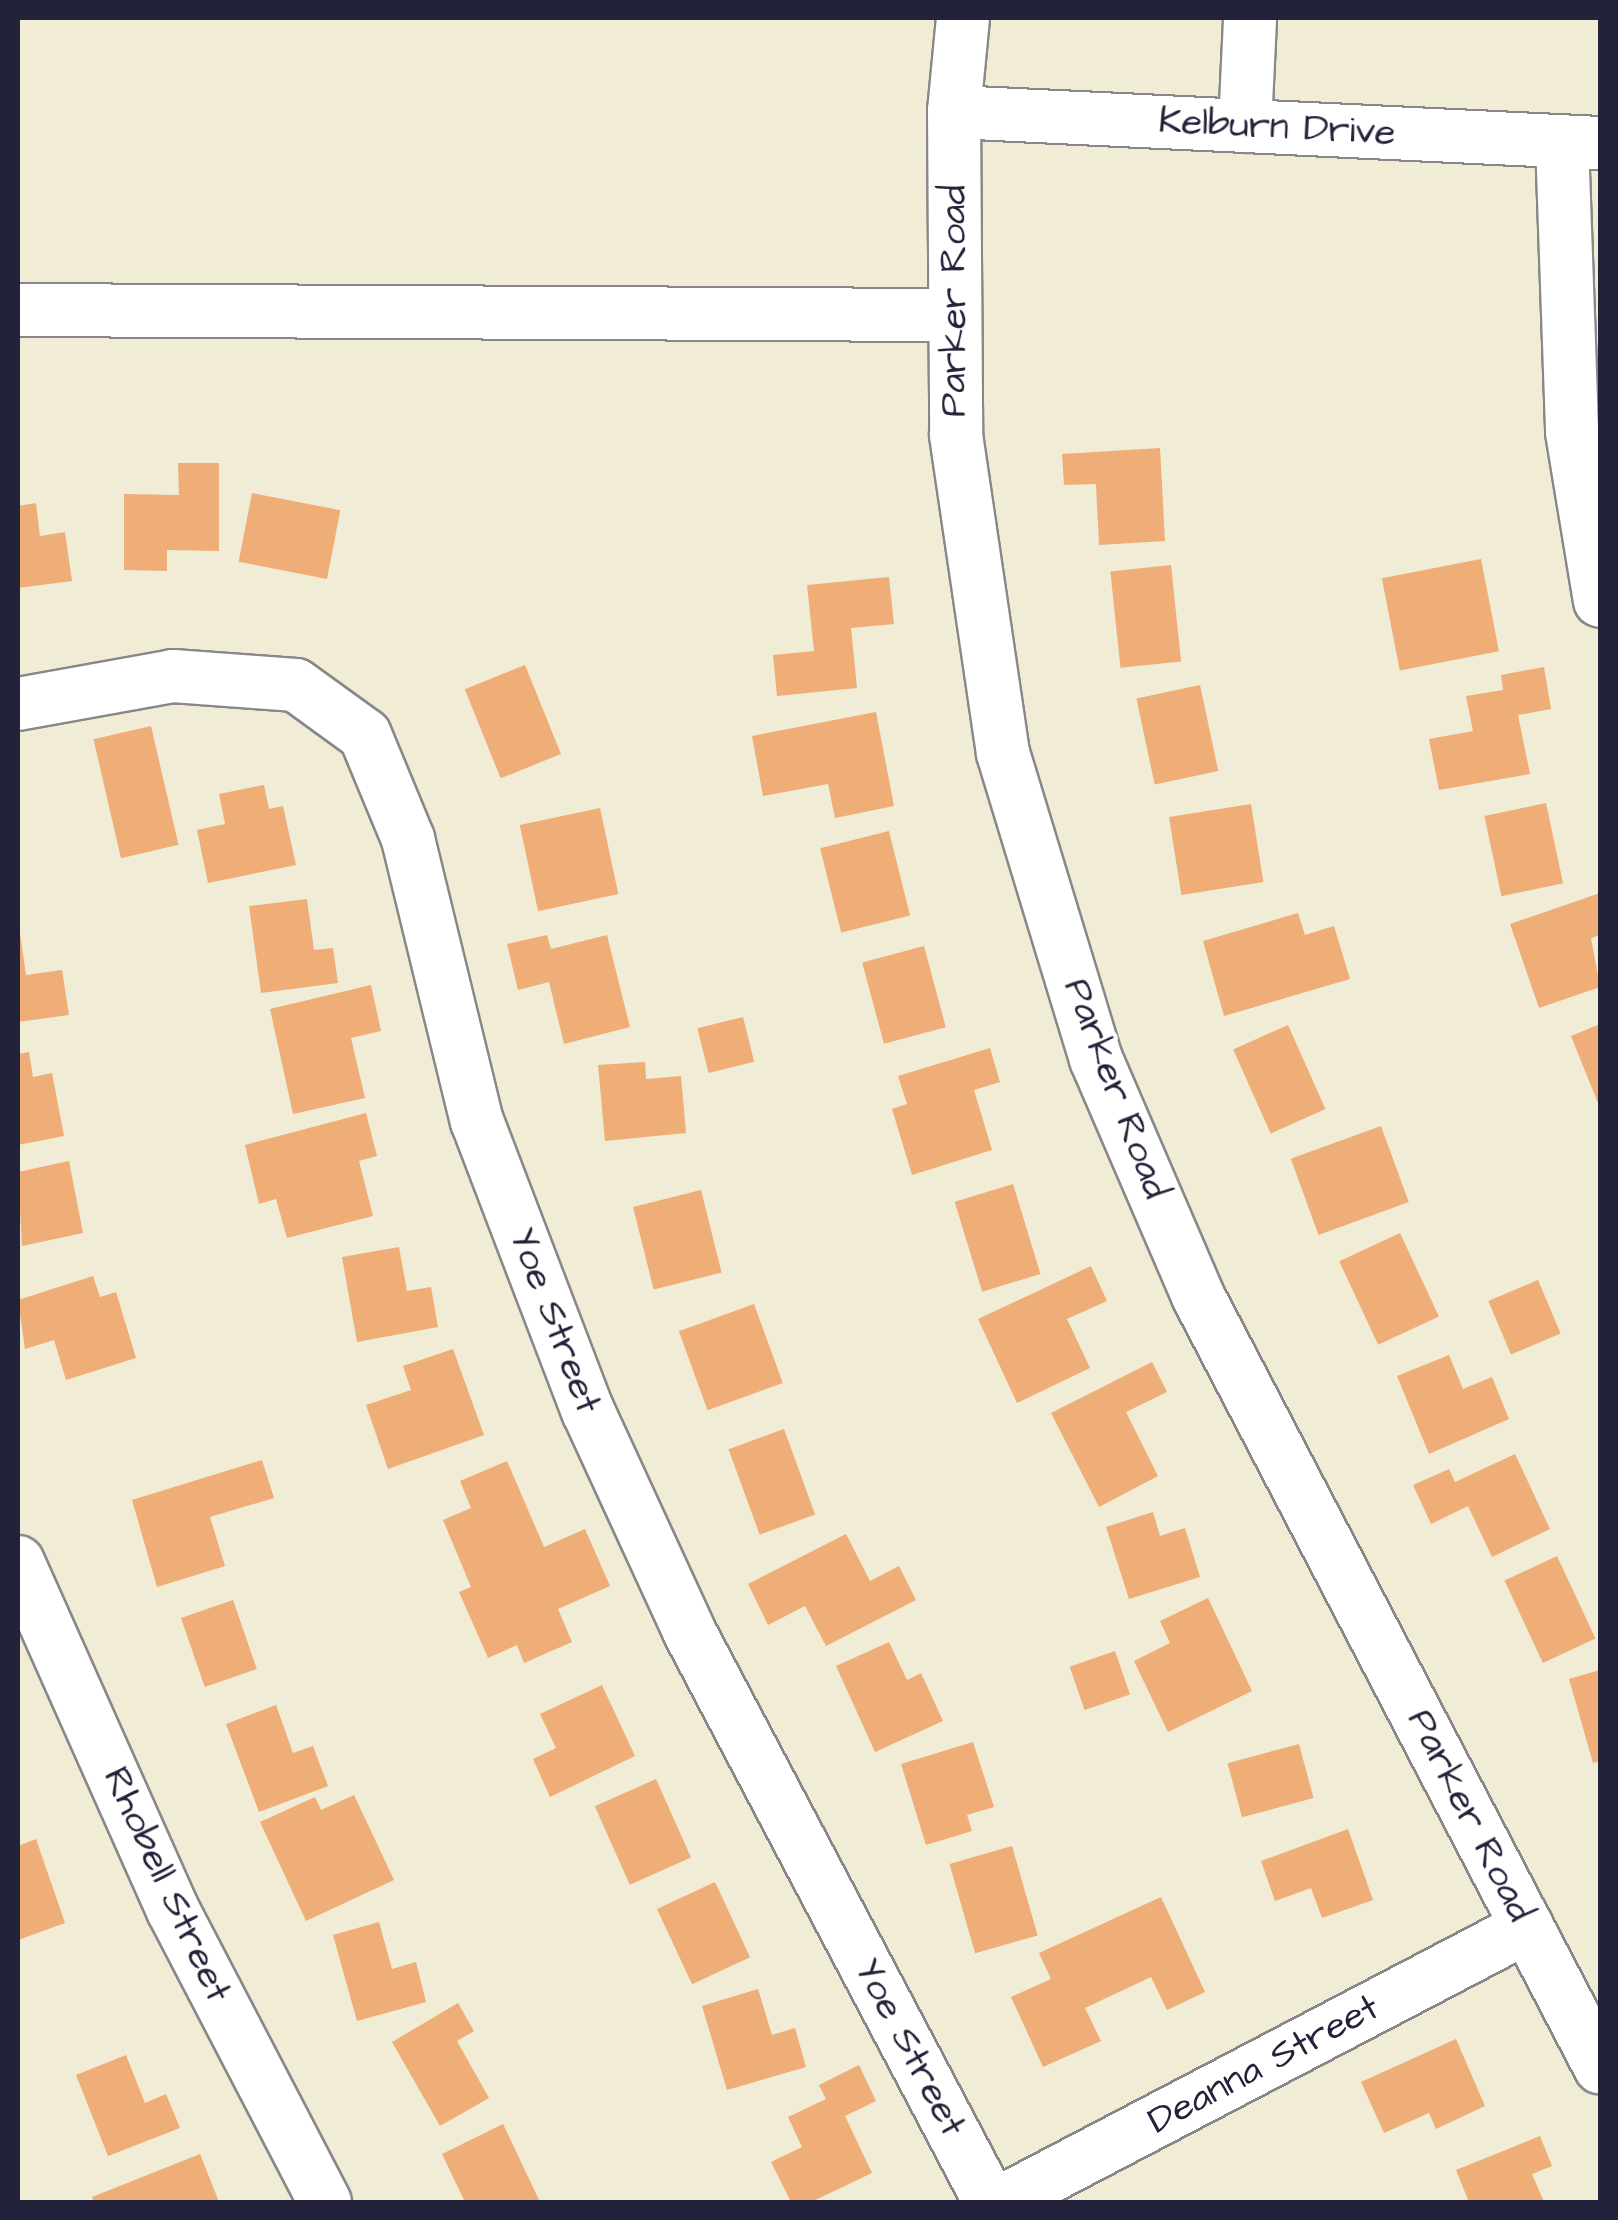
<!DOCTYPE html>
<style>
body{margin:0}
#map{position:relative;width:1618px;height:2220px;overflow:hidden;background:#f0ecd5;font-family:"Architects Daughter",sans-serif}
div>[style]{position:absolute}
.building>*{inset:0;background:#efad77;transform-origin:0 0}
.roads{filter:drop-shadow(2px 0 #898788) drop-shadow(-2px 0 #898788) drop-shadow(0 2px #898788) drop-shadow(0 -2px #898788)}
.minor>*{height:52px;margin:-26px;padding:0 26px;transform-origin:26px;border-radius:26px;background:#fff}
span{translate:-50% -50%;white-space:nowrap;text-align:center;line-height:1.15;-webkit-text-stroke:8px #fff;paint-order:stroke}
.street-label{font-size:38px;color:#22223b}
.frame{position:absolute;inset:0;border:20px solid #22223b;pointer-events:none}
</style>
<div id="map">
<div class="building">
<div style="clip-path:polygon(1160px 448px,1165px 541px,1099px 545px,1096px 484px,1064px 485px,1062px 454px)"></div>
<div style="clip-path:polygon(178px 463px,219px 463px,219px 551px,167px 550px,167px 571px,124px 570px,124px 494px,179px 495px)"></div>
<div style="left:252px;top:493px;width:90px;height:70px;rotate:11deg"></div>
<div style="clip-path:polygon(36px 503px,40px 536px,65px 532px,72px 581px,18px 588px,18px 506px)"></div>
<div style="left:1481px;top:559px;width:94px;height:101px;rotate:79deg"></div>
<div style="left:1171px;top:565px;width:97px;height:61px;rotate:84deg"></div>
<div style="clip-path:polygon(889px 577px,894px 624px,851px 628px,857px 688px,777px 696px,773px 655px,814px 651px,807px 585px)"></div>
<div style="left:525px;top:665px;width:96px;height:65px;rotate:68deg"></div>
<div style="clip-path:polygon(1544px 667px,1551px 709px,1518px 715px,1530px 774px,1439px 790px,1429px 739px,1473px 731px,1466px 696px,1503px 690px,1501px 675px)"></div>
<div style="left:1200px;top:685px;width:88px;height:65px;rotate:78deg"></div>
<div style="clip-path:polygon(876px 712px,894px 806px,835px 818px,828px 784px,763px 796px,752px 736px)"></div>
<div style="left:151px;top:726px;width:122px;height:59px;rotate:77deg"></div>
<div style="clip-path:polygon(264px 785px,269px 809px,283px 806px,296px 865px,208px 883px,197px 830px,225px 824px,219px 794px)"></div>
<div style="left:1546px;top:803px;width:82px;height:63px;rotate:78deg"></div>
<div style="left:1251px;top:804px;width:79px;height:83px;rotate:81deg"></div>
<div style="left:600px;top:808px;width:88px;height:82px;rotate:78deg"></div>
<div style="left:889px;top:831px;width:87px;height:71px;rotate:76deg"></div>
<div style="clip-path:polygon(1600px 893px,1600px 935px,1591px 938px,1600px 987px,1539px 1008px,1510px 924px)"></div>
<div style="clip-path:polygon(307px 899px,314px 950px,333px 948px,338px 983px,261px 993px,249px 906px)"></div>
<div style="clip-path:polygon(1298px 913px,1305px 935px,1334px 926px,1350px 979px,1224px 1016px,1203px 941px)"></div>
<div style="clip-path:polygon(20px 933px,26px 975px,62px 970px,69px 1015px,18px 1022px)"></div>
<div style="clip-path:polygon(547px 935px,551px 949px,607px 935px,630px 1027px,564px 1044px,549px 982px,518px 990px,507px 944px)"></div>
<div style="left:924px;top:946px;width:84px;height:64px;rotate:75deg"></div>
<div style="clip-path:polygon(371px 985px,381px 1031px,351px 1038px,365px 1098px,293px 1114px,270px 1009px)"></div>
<div style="left:743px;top:1017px;width:46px;height:47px;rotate:76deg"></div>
<div style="clip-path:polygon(1600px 1024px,1600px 1108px,1571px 1036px)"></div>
<div style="left:1288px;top:1025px;width:92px;height:60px;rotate:66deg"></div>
<div style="clip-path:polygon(990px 1048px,1000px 1082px,974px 1090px,992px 1150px,912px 1175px,892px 1109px,907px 1104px,898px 1076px)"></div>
<div style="clip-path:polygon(29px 1052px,33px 1077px,52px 1073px,64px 1136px,18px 1145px,18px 1054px)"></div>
<div style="clip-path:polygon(645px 1062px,646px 1079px,681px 1076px,686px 1133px,605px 1141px,598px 1065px)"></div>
<div style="clip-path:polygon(366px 1113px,377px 1156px,359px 1161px,373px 1216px,287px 1238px,276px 1199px,259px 1204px,245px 1145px)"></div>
<div style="left:1381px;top:1126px;width:81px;height:96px;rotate:70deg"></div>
<div style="clip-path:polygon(69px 1161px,83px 1233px,22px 1246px,18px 1172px)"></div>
<div style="left:1013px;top:1184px;width:94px;height:61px;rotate:73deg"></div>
<div style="left:701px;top:1190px;width:85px;height:70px;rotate:76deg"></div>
<div style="left:1400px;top:1233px;width:92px;height:67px;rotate:65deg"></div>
<div style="clip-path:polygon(399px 1247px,407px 1291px,431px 1287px,438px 1327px,357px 1342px,342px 1257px)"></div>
<div style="clip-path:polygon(1091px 1266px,1107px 1301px,1067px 1319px,1090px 1368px,1017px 1403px,978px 1319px)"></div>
<div style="clip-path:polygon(93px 1276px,100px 1297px,116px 1292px,136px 1358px,66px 1380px,54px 1340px,25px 1349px,18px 1300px)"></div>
<div style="left:1538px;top:1280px;width:58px;height:54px;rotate:67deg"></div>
<div style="left:754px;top:1304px;width:84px;height:80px;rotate:70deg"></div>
<div style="clip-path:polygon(453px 1349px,484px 1435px,388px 1469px,366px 1405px,411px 1390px,403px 1366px)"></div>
<div style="clip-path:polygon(1449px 1355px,1463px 1389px,1492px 1377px,1509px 1419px,1429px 1454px,1397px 1376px)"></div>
<div style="clip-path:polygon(1152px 1362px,1167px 1392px,1126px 1412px,1158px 1476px,1099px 1507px,1051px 1413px)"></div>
<div style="left:784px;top:1429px;width:91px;height:59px;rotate:70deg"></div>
<div style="clip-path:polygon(1515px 1454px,1550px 1529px,1492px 1557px,1468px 1506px,1431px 1524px,1413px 1485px,1449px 1469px,1455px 1482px)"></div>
<div style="clip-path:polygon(262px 1460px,274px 1498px,210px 1517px,225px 1566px,157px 1587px,132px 1500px)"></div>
<div style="clip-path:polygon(507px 1461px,544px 1547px,585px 1529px,610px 1586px,558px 1609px,572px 1642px,524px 1663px,517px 1645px,488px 1658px,459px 1592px,471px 1587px,443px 1520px,471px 1508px,460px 1481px)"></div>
<div style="clip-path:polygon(1153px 1512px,1160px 1536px,1185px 1528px,1200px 1577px,1129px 1599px,1106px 1527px)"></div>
<div style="clip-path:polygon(846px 1534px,870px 1581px,899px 1566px,916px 1600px,826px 1646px,805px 1606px,768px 1625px,748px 1584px)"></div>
<div style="left:1557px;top:1556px;width:91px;height:58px;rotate:65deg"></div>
<div style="clip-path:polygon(1208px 1598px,1252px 1691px,1168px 1732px,1134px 1661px,1170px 1643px,1160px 1621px)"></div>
<div style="left:233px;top:1600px;width:73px;height:55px;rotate:71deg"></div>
<div style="clip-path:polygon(889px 1642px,907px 1680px,921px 1673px,943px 1721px,875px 1752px,836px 1666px)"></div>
<div style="left:1115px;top:1651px;width:46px;height:48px;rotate:71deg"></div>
<div style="clip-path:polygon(1600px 1670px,1600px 1761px,1593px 1763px,1569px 1679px)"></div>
<div style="clip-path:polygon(602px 1685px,635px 1756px,550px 1797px,533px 1759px,556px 1748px,540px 1714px)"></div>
<div style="clip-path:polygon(276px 1705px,293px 1753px,313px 1746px,328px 1786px,259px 1812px,226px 1724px)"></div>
<div style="clip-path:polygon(973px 1742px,994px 1807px,967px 1815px,972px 1831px,926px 1845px,901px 1764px)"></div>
<div style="left:1299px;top:1744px;width:56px;height:74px;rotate:75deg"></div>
<div style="left:656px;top:1779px;width:86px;height:67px;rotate:66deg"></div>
<div style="clip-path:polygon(354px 1795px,394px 1880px,306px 1921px,260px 1822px,315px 1797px,321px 1810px)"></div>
<div style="clip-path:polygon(1348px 1829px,1373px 1900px,1322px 1918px,1311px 1888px,1275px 1901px,1261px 1861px)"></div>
<div style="clip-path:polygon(36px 1839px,65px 1923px,18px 1940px,18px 1846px)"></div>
<div style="left:1012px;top:1846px;width:93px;height:65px;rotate:74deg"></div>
<div style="left:715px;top:1882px;width:83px;height:64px;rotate:65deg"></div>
<div style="clip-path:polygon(1161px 1897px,1205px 1992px,1167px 2010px,1151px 1977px,1085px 2008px,1101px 2041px,1043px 2067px,1011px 1997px,1051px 1979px,1039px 1953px)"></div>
<div style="clip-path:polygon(379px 1922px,392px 1969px,416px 1962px,426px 2002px,357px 2021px,333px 1935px)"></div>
<div style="clip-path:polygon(758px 1989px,772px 2035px,795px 2028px,806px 2067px,727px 2090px,702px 2006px)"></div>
<div style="clip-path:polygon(458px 2003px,474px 2031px,457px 2041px,489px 2098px,440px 2126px,392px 2042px)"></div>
<div style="clip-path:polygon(1456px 2039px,1485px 2106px,1436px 2129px,1429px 2113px,1384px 2133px,1361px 2082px)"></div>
<div style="clip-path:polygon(126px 2055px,145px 2103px,166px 2094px,180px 2128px,108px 2156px,76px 2075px)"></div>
<div style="clip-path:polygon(859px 2065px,876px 2101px,845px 2116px,872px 2173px,811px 2202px,791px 2202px,771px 2162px,802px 2147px,788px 2117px,826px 2099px,819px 2085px)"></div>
<div style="clip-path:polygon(503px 2124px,539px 2200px,465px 2202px,442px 2154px)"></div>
<div style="clip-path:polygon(1540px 2136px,1552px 2166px,1532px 2174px,1544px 2202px,1469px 2202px,1456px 2170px)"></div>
<div style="clip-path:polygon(200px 2154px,219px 2202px,94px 2202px,92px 2197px)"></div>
</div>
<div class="roads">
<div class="minor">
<div style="left:963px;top:18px;width:94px;rotate:95.5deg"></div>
<div style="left:954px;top:112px;width:323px;rotate:89.6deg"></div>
<div style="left:956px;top:435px;width:321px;rotate:81.6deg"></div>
<div style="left:1003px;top:753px;width:320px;rotate:73.1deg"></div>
<div style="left:1096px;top:1059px;width:258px;rotate:66.7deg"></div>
<div style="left:1198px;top:1296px;width:870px;rotate:62.46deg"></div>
<div style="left:954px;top:112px;width:647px;rotate:2.75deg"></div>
<div style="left:1245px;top:126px;width:108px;rotate:-87.3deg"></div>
<div style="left:1562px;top:142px;width:290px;rotate:88deg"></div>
<div style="left:1572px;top:432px;width:171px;rotate:80.6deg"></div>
<div style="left:18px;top:310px;width:937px;rotate:0.31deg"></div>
<div style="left:18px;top:704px;width:158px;rotate:-10.2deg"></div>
<div style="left:173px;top:676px;width:123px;rotate:4.2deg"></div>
<div style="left:296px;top:685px;width:85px;rotate:35.9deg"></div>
<div style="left:365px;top:735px;width:113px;rotate:67.5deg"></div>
<div style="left:408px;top:839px;width:290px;rotate:76.3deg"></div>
<div style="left:477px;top:1121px;width:311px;rotate:69.1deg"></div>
<div style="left:588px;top:1411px;width:242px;rotate:65.3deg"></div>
<div style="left:689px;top:1631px;width:645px;rotate:62.2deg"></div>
<div style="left:18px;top:1562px;width:381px;rotate:66deg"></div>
<div style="left:173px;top:1910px;width:329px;rotate:62.5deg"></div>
<div style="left:1001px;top:2202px;width:594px;rotate:-27.6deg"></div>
</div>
</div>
<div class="street-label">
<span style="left:1277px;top:128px;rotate:3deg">Kelburn Drive</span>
<span style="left:955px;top:301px;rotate:-90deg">Parker Road</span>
<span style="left:1115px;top:1089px;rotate:69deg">Parker Road</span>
<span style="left:554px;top:1321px;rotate:69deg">Yoe Street</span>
<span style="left:1469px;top:1816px;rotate:63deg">Parker Road</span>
<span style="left:166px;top:1885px;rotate:65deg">Rhobell Street</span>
<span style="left:909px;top:2048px;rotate:62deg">Yoe Street</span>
<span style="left:1264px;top:2065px;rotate:-28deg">Deanna Street</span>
</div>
<div class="frame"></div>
</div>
